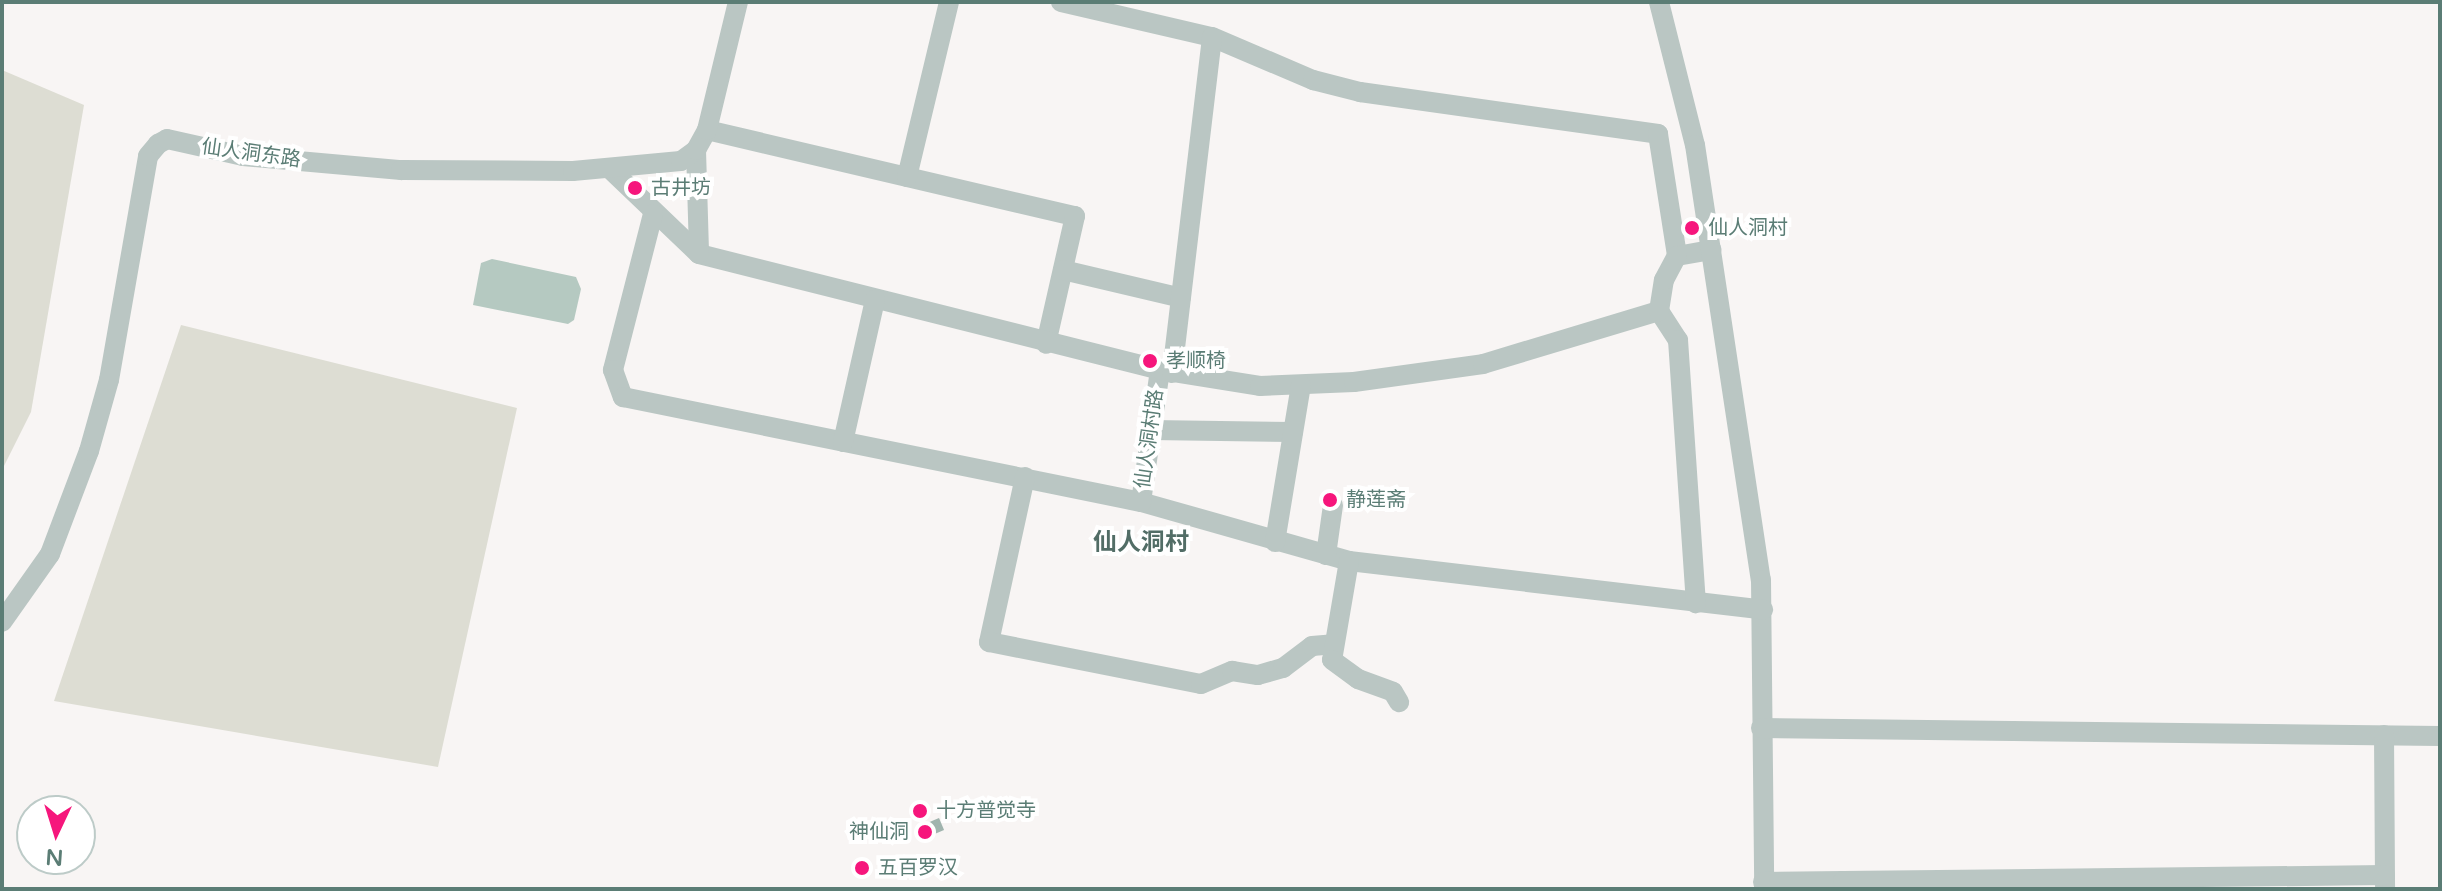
<!DOCTYPE html>
<meta charset="utf-8">
<style>
body{margin:0}
#map{position:relative;width:2442px;height:891px;overflow:hidden;background:#f8f5f4;font-family:"Varela Round","Noto Sans SC",sans-serif}
div>[style]{position:absolute}
.green>*{inset:0;background:#ddddd3}
.water>*{inset:0;background:#b5c9c1}
.building>*{inset:0;background:#a0b4ae;transform-origin:0 0}
.minor>*{height:20px;margin:-10px;padding:0 10px;transform-origin:10px;border-radius:10px;background:#bac6c3}
.dots>*{width:22px;height:22px;translate:-50% -50%;box-sizing:border-box;border:4px solid #fff;border-radius:50%}
span{translate:-50% -50%;white-space:nowrap;text-align:center;line-height:1.15;-webkit-text-stroke:8px #fff;paint-order:stroke}
.street-label{font-size:20px;color:#5b7d75}
.poi-label{font-size:20px;color:#5b7d75}
.left{translate:0 -50%;text-align:left}
.right{translate:-100% -50%;text-align:right}
.quarter-label{font-size:24px;color:#526d66;font-weight:700}
.frame{position:absolute;inset:0;border:4px solid #5b7d75;pointer-events:none}
.north{position:absolute;left:16px;top:795px;width:80px;height:80px;box-sizing:border-box;background:#fff;border:2px solid #bdcbc8;border-radius:50%;rotate:184deg;font-size:22px;font-weight:700;line-height:32px;text-align:center;color:#5b7d75}
.north::after{content:'';display:block;margin:auto;width:28px;height:36px;background:#f6167c;clip-path:polygon(50% 0,100% 100%,50% 72%,0 100%)}
</style>
<div id="map">
<div class="green">
<div style="clip-path:polygon(2px 70px,84px 105px,31px 412px,2px 470px)"></div>
<div style="clip-path:polygon(181px 325px,517px 408px,438px 767px,54px 701px)"></div>
</div>
<div class="water">
<div style="clip-path:polygon(492px 259px,576px 277px,581px 289px,574px 320px,568px 324px,473px 305px,481px 263px)"></div>
</div>
<div class="building">
<div style="left:939px;top:818px;width:13px;height:25px;rotate:67deg"></div>
</div>
<div class="minor">
<div style="left:1061px;top:2px;width:155px;rotate:13.1deg"></div>
<div style="left:1212px;top:37px;width:110px;rotate:23.1deg"></div>
<div style="left:1313px;top:80px;width:49px;rotate:14.3deg"></div>
<div style="left:1360px;top:92px;width:301px;rotate:8deg"></div>
<div style="left:1658px;top:134px;width:123px;rotate:81.1deg"></div>
<div style="left:1677px;top:256px;width:35px;rotate:-10deg"></div>
<div style="left:1659px;top:2px;width:147px;rotate:75.9deg"></div>
<div style="left:1695px;top:145px;width:440px;rotate:81.4deg"></div>
<div style="left:1761px;top:580px;width:309px;rotate:89.4deg"></div>
<div style="left:707px;top:130px;width:378px;rotate:13.2deg"></div>
<div style="left:1075px;top:216px;width:131px;rotate:102.8deg"></div>
<div style="left:696px;top:150px;width:104px;rotate:88.3deg"></div>
<div style="left:699px;top:254px;width:475px;rotate:14.1deg"></div>
<div style="left:1160px;top:370px;width:133px;rotate:98.2deg"></div>
<div style="left:1141px;top:502px;width:216px;rotate:15.8deg"></div>
<div style="left:1349px;top:561px;width:417px;rotate:6.7deg"></div>
<div style="left:609px;top:168px;width:124px;rotate:43.7deg"></div>
<div style="left:907px;top:177px;width:180px;rotate:-76.5deg"></div>
<div style="left:653px;top:214px;width:161px;rotate:104.4deg"></div>
<div style="left:613px;top:370px;width:29px;rotate:70deg"></div>
<div style="left:623px;top:397px;width:529px;rotate:11.46deg"></div>
<div style="left:1063px;top:270px;width:121px;rotate:13.3deg"></div>
<div style="left:1659px;top:311px;width:35px;rotate:57deg"></div>
<div style="left:1678px;top:340px;width:264px;rotate:86.1deg"></div>
<div style="left:1160px;top:370px;width:101px;rotate:9.1deg"></div>
<div style="left:1260px;top:386px;width:94px;rotate:-2.4deg"></div>
<div style="left:1354px;top:382px;width:130px;rotate:-7.9deg"></div>
<div style="left:1483px;top:364px;width:184px;rotate:-16.8deg"></div>
<div style="left:1659px;top:311px;width:31px;rotate:-81deg"></div>
<div style="left:1664px;top:280px;width:27px;rotate:-62deg"></div>
<div style="left:1172px;top:373px;width:338px;rotate:-83.2deg"></div>
<div style="left:1151px;top:430px;width:142px;rotate:0.8deg"></div>
<div style="left:843px;top:442px;width:146px;rotate:-77.3deg"></div>
<div style="left:1025px;top:477px;width:169px;rotate:102.3deg"></div>
<div style="left:989px;top:642px;width:216px;rotate:11.2deg"></div>
<div style="left:1201px;top:684px;width:34px;rotate:-23deg"></div>
<div style="left:1232px;top:671px;width:26px;rotate:9deg"></div>
<div style="left:1258px;top:675px;width:26px;rotate:-16deg"></div>
<div style="left:1283px;top:668px;width:36px;rotate:-37deg"></div>
<div style="left:1312px;top:646px;width:21px;rotate:-5deg"></div>
<div style="left:1275px;top:542px;width:159px;rotate:-80.6deg"></div>
<div style="left:1326px;top:555px;width:50px;rotate:-82deg"></div>
<div style="left:1349px;top:561px;width:100px;rotate:99.7deg"></div>
<div style="left:1332px;top:660px;width:32px;rotate:36deg"></div>
<div style="left:1358px;top:679px;width:37px;rotate:20deg"></div>
<div style="left:1393px;top:692px;width:12px;rotate:59deg"></div>
<div style="left:2px;top:622px;width:83px;rotate:-54.8deg"></div>
<div style="left:50px;top:554px;width:110px;rotate:-69.3deg"></div>
<div style="left:89px;top:451px;width:74px;rotate:-74.3deg"></div>
<div style="left:109px;top:380px;width:227px;rotate:-80.1deg"></div>
<div style="left:148px;top:156px;width:16px;rotate:-50deg"></div>
<div style="left:158px;top:144px;width:10px;rotate:-29deg"></div>
<div style="left:167px;top:139px;width:78px;rotate:12.6deg"></div>
<div style="left:243px;top:156px;width:159px;rotate:5.1deg"></div>
<div style="left:401px;top:170px;width:172px;rotate:0.3deg"></div>
<div style="left:573px;top:171px;width:108px;rotate:-5.3deg"></div>
<div style="left:681px;top:161px;width:19px;rotate:-36deg"></div>
<div style="left:696px;top:150px;width:23px;rotate:-61deg"></div>
<div style="left:707px;top:130px;width:132px;rotate:-76.4deg"></div>
<div style="left:1761px;top:728px;width:679px;rotate:0.68deg"></div>
<div style="left:2384px;top:735px;width:152px;rotate:89.6deg"></div>
<div style="left:1763px;top:882px;width:80px;rotate:-0.7deg"></div>
<div style="left:1843px;top:889px;width:8px;rotate:-90deg"></div>
<div style="left:1843px;top:881px;width:542px;rotate:-0.63deg"></div>
</div>
<div class="dots">
<div style="left:635px;top:188px;background:#f6167c"></div>
<div style="left:1692px;top:228px;background:#f6167c"></div>
<div style="left:1150px;top:361px;background:#f6167c"></div>
<div style="left:1330px;top:500px;background:#f6167c"></div>
<div style="left:920px;top:811px;background:#f6167c"></div>
<div style="left:925px;top:832px;background:#f6167c"></div>
<div style="left:862px;top:868px;background:#f6167c"></div>
</div>
<div class="street-label">
<span style="left:251px;top:154px;rotate:8deg">仙人洞东路</span>
<span style="left:1150px;top:439px;rotate:-82deg">仙人洞村路</span>
</div>
<div class="poi-label">
<span class="left" style="left:651px;top:188px">古井坊</span>
<span class="left" style="left:1708px;top:228px">仙人洞村</span>
<span class="left" style="left:1166px;top:361px">孝顺椅</span>
<span class="left" style="left:1346px;top:500px">静莲斋</span>
<span class="left" style="left:936px;top:811px">十方普觉寺</span>
<span class="right" style="left:909px;top:832px">神仙洞</span>
<span class="left" style="left:878px;top:868px">五百罗汉</span>
</div>
<div class="quarter-label">
<span style="left:1141px;top:543px">仙人洞村</span>
</div>
<div class="frame"></div>
<div class="north">N</div>
</div>
